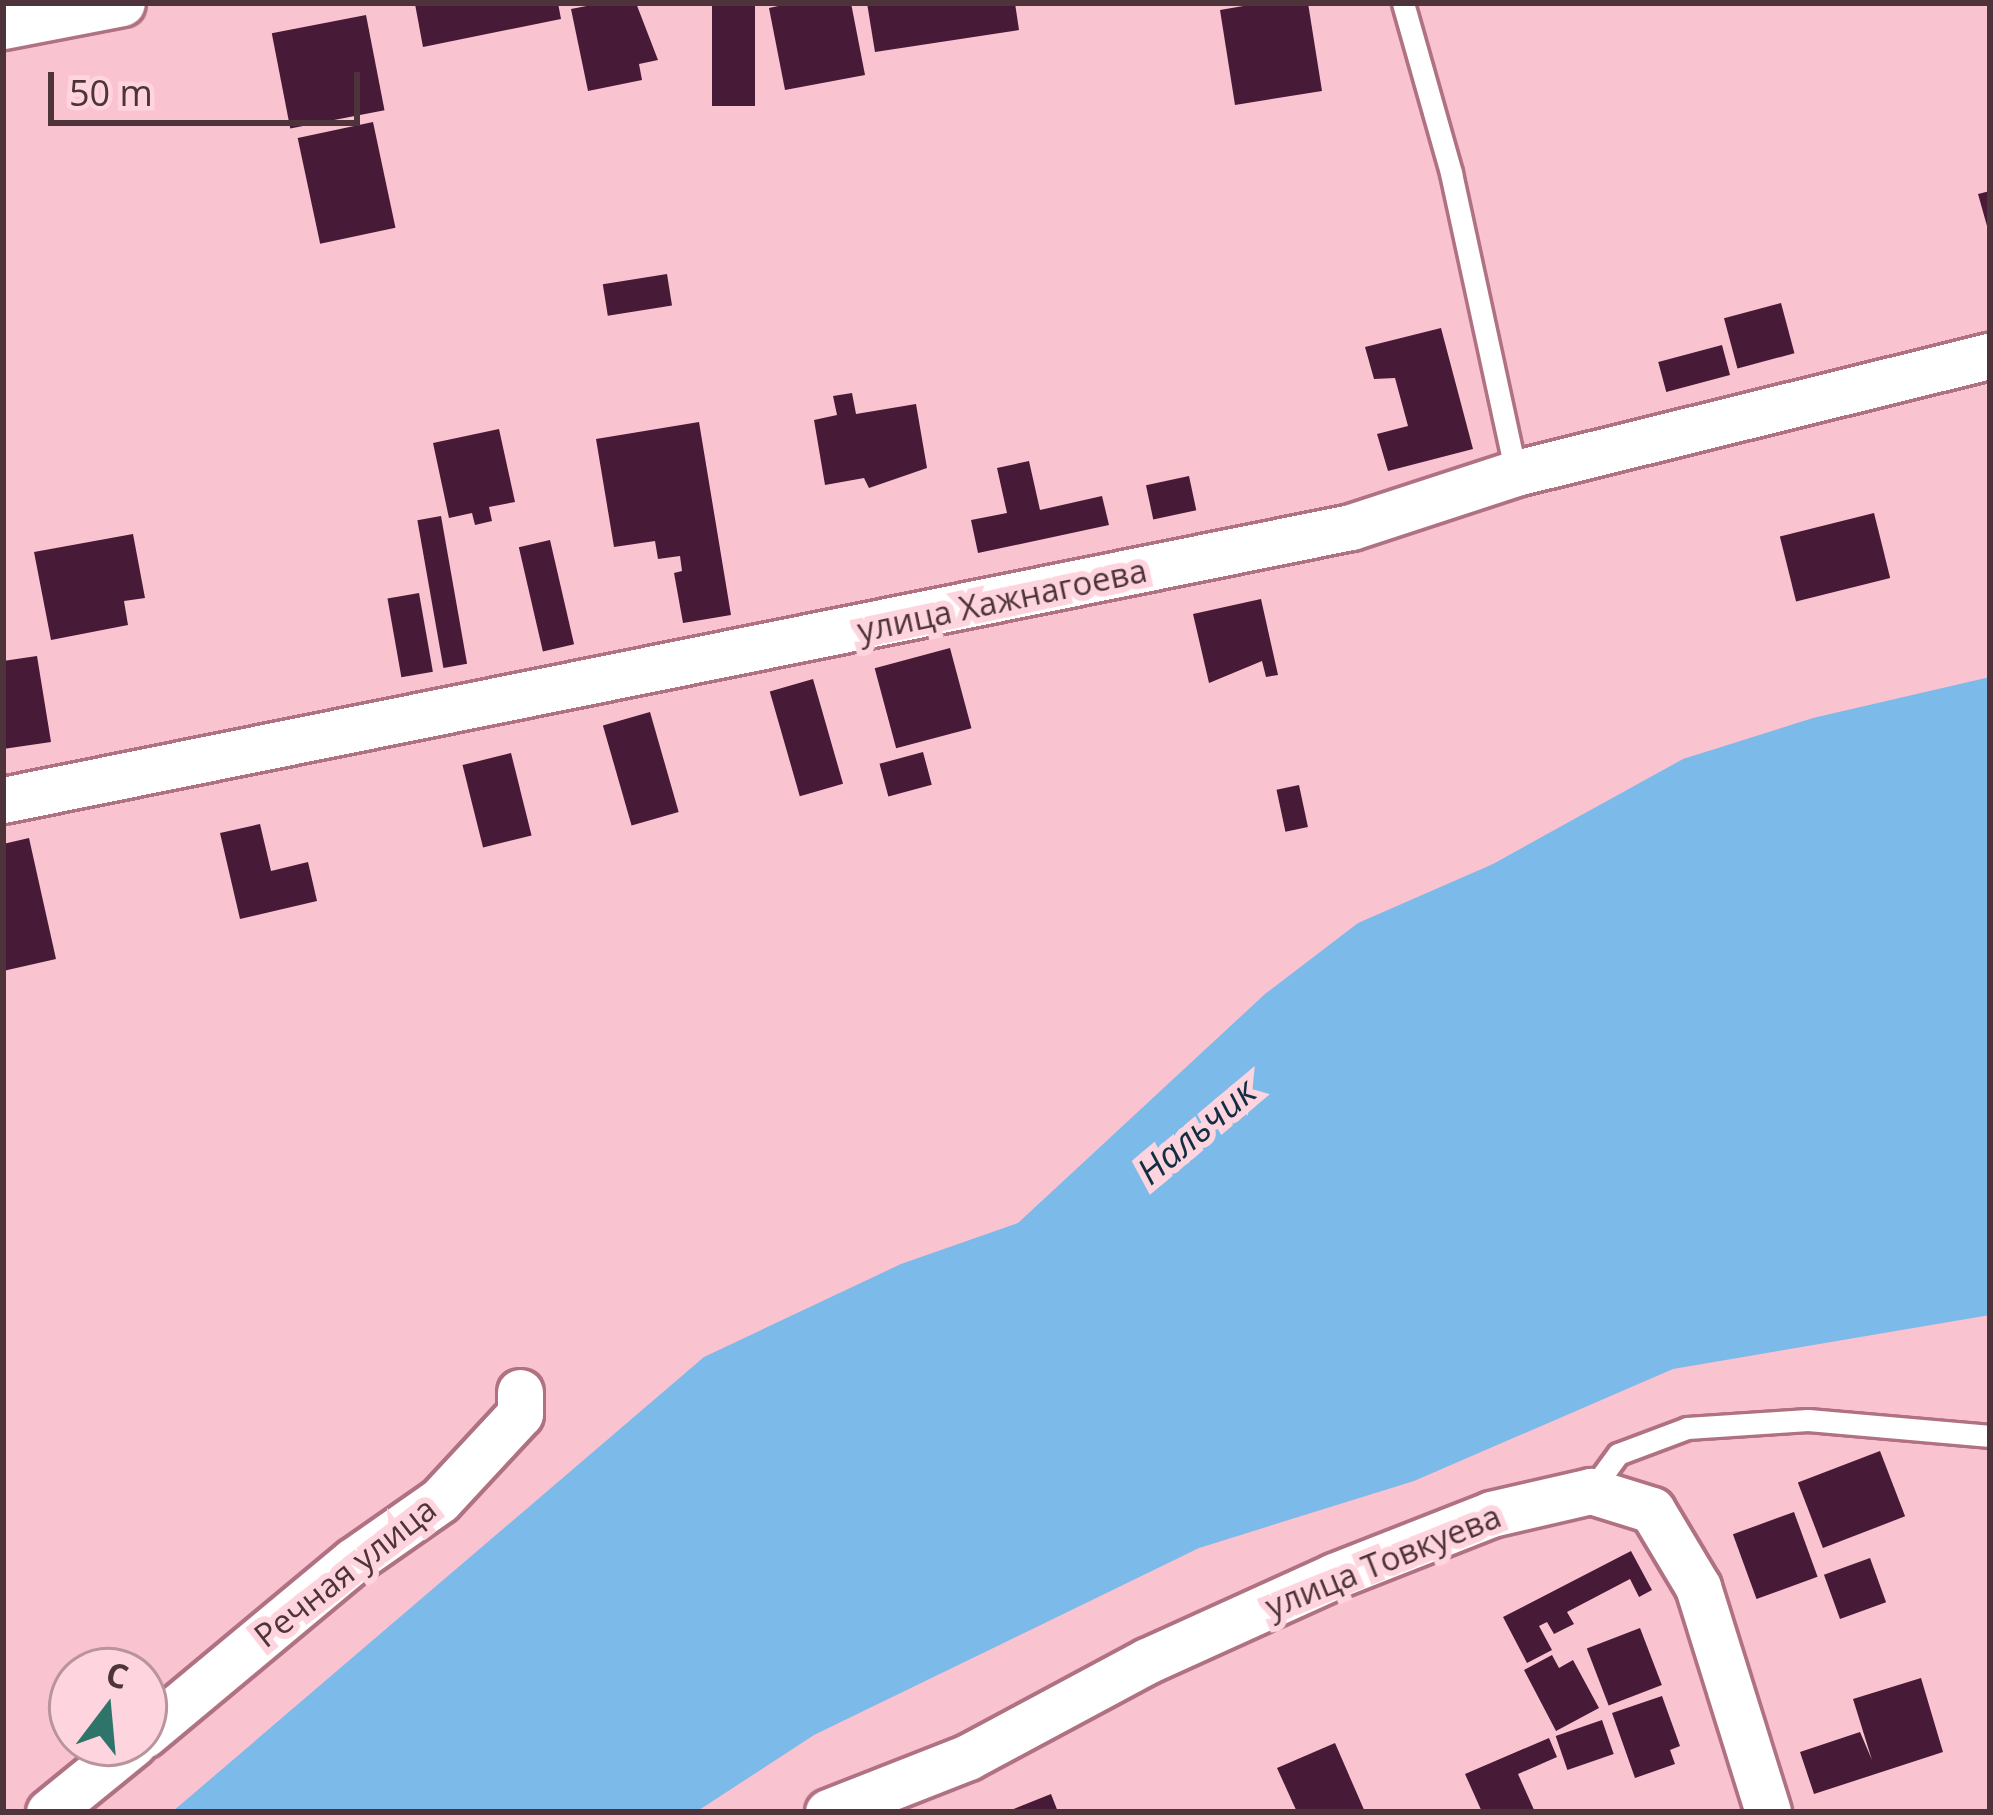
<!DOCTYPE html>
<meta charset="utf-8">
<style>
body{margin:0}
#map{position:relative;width:1993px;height:1815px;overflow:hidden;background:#fac3d0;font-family:"Open Sans",sans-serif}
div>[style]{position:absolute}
.water>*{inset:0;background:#7cbae9}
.building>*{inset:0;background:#471a38;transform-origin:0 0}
.roads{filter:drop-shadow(3px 0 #b07283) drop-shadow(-3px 0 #b07283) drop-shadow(0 3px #b07283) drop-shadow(0 -3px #b07283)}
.service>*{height:21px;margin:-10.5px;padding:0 10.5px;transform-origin:10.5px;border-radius:10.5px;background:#fff}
.minor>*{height:45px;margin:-22.5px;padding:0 22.5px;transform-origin:22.5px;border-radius:22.5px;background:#fff}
span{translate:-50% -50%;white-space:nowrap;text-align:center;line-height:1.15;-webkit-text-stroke:12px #fed4de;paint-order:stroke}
.street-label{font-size:33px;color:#4e333a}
.water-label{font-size:36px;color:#122e41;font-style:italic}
.frame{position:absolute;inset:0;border:6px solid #4e333a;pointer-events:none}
.north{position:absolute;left:48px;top:1647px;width:120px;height:120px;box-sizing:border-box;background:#fed4de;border:3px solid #b8949c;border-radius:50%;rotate:16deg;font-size:33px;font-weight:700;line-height:48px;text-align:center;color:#4e333a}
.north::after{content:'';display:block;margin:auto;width:42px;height:54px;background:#2e746a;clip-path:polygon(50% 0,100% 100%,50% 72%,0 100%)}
.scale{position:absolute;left:48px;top:72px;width:312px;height:54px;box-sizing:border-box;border:6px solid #4e333a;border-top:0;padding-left:15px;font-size:36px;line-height:42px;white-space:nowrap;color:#4e333a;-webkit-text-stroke:9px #fed4de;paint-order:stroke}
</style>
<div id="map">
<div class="water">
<div style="clip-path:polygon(1990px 677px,1990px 1315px,1673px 1369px,1414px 1481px,1199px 1548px,814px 1735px,696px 1812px,172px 1812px,704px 1357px,901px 1264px,1018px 1223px,1265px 994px,1358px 923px,1493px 864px,1683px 759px,1813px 718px)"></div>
</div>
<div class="building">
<div style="clip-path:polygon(558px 3px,561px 19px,423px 47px,415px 4px)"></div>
<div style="clip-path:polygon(602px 3px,636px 3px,658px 60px,639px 64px,642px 80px,588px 91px,571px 9px)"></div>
<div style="left:712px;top:3px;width:43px;height:103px"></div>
<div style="clip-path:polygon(792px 3px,851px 3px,865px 75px,785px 90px,769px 8px)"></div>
<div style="clip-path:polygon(867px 3px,1015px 3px,1019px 30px,875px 52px)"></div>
<div style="clip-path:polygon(1261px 3px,1308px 3px,1322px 91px,1235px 105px,1220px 10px)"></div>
<div style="left:366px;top:15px;width:97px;height:96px;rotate:79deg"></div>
<div style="left:373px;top:122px;width:108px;height:77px;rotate:78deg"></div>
<div style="clip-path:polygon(1990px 191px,1990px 233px,1989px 233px,1978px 194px)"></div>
<div style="left:667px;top:274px;width:32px;height:65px;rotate:81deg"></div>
<div style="left:1781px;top:303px;width:52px;height:59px;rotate:75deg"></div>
<div style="clip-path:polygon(1441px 328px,1473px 449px,1388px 471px,1377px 434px,1408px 426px,1395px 378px,1374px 379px,1365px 347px)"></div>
<div style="left:1722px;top:345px;width:31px;height:66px;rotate:75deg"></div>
<div style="clip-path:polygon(852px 393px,856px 414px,916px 404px,927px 468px,869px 488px,864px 478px,825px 485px,814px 420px,837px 415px,833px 396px)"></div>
<div style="clip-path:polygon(699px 422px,731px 615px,683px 623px,674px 573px,682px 571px,680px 556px,658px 559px,655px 541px,614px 547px,596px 439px)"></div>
<div style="clip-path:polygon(499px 429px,515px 502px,489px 507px,492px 521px,475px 525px,472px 513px,449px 518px,433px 443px)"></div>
<div style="clip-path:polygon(1029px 461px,1040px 510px,1102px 496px,1109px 525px,978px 553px,971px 520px,1007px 513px,997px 468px)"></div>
<div style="left:1189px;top:476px;width:35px;height:44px;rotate:78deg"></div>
<div style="left:1874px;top:513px;width:67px;height:97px;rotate:76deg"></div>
<div style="left:441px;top:516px;width:150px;height:24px;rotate:80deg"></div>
<div style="clip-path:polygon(133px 534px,145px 598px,124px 601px,128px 625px,51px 640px,34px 552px)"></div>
<div style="left:550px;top:540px;width:107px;height:32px;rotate:77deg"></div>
<div style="left:419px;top:593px;width:80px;height:32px;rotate:80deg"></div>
<div style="clip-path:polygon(1261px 599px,1278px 675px,1266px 677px,1262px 661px,1209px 683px,1193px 614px)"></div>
<div style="left:950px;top:648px;width:83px;height:78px;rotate:75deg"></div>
<div style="clip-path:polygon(37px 656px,51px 742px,3px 749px,3px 661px)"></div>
<div style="left:813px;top:679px;width:109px;height:45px;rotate:74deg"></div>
<div style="left:650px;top:712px;width:104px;height:49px;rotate:74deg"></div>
<div style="left:923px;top:752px;width:34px;height:45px;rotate:75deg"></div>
<div style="left:511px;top:753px;width:85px;height:50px;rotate:76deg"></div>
<div style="left:1299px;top:785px;width:43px;height:23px;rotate:78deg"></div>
<div style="clip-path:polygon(260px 824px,271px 871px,308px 862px,317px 901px,240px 919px,220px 833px)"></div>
<div style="clip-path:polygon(29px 838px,56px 959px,3px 971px,3px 844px)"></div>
<div style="left:1880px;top:1451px;width:70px;height:88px;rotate:69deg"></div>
<div style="left:1794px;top:1512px;width:69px;height:65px;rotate:70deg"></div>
<div style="clip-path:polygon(1631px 1551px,1652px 1590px,1639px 1597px,1630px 1579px,1567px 1612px,1574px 1624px,1554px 1634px,1547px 1622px,1539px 1626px,1552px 1650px,1527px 1663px,1503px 1617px)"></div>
<div style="left:1870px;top:1558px;width:47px;height:49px;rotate:70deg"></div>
<div style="left:1640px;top:1628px;width:61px;height:57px;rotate:69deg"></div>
<div style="clip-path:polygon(1552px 1655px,1559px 1668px,1573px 1660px,1599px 1708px,1556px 1731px,1524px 1670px)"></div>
<div style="clip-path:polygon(1921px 1678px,1943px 1752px,1814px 1794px,1800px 1752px,1860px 1732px,1872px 1760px,1853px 1699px)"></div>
<div style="clip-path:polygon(1662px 1696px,1680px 1746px,1670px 1750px,1675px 1764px,1635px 1778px,1612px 1713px)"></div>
<div style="left:1602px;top:1720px;width:36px;height:49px;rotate:71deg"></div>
<div style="clip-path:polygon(1549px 1738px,1557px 1757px,1518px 1774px,1535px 1812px,1482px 1812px,1465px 1774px)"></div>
<div style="clip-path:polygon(1335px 1743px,1365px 1812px,1297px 1812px,1277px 1768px)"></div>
<div style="clip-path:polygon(1051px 1794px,1058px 1812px,1006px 1812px)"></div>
</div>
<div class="roads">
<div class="service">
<div style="left:1403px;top:3px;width:177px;rotate:74.2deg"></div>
<div style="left:1451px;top:173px;width:307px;rotate:77.8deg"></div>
<div style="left:1591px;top:1491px;width:46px;rotate:-53.9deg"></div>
<div style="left:1618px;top:1454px;width:74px;rotate:-20.6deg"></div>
<div style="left:1687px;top:1428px;width:121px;rotate:-3.8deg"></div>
<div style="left:1808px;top:1420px;width:183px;rotate:5deg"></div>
</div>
<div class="minor">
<div style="left:3px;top:26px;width:121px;rotate:-10.9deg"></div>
<div style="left:3px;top:800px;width:1375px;rotate:-11.45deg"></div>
<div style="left:1351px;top:527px;width:174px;rotate:-18.1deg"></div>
<div style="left:1516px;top:473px;width:488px;rotate:-13.9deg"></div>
<div style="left:144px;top:1735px;width:272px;rotate:-39.8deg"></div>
<div style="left:353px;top:1561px;width:106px;rotate:-35deg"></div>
<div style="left:440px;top:1500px;width:117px;rotate:-47.1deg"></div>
<div style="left:520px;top:1414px;width:22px;rotate:-90deg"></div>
<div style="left:49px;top:1812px;width:109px;rotate:-39.1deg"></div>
<div style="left:828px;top:1812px;width:150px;rotate:-21.4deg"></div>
<div style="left:968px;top:1757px;width:203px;rotate:-28.2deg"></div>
<div style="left:1147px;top:1661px;width:205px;rotate:-24.4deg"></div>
<div style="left:1334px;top:1576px;width:169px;rotate:-21.5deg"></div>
<div style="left:1491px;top:1514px;width:103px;rotate:-13deg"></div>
<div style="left:1591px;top:1491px;width:64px;rotate:17.3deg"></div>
<div style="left:1652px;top:1510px;width:90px;rotate:59.1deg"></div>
<div style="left:1698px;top:1587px;width:236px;rotate:72.7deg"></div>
</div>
</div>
<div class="street-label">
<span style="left:1002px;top:600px;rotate:-12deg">улица Хажнагоева</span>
<span style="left:1383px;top:1561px;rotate:-22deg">улица Товкуева</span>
<span style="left:345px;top:1572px;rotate:-38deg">Речная улица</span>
</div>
<div class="water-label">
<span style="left:1196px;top:1131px;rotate:-40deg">Нальчик</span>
</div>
<div class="frame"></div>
<div class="north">С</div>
<div class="scale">50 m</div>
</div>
